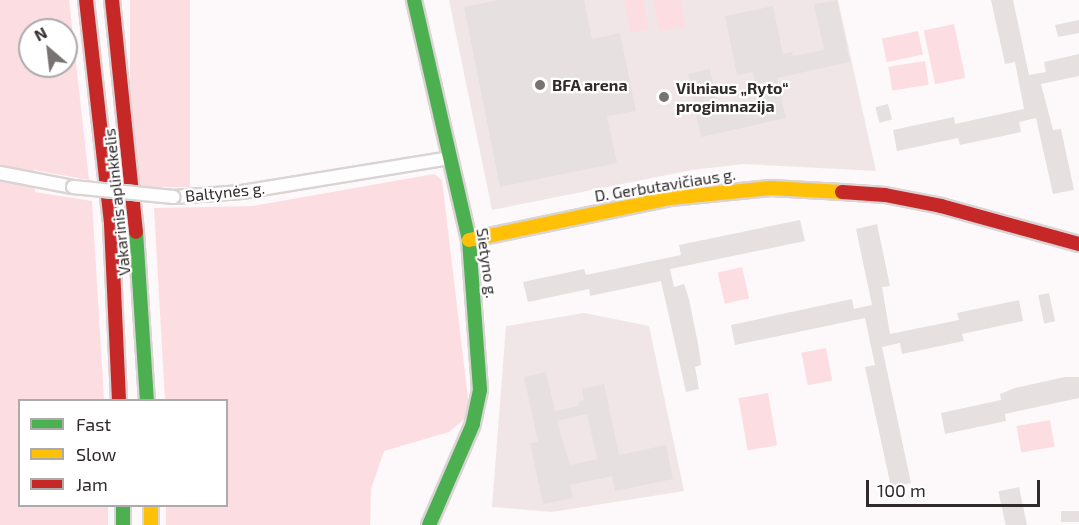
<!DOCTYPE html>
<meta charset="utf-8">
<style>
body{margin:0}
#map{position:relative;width:1079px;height:525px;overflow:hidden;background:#fdf8f9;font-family:"Exo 2",sans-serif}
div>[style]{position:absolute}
.built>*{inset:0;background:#f0e6e8}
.green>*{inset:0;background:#fcdee2;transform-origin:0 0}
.building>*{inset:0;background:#e6e0e1;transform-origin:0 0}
.roads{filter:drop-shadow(2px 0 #dad4d5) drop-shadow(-2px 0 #dad4d5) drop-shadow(0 2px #dad4d5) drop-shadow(0 -2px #dad4d5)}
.street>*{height:12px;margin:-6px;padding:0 6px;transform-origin:6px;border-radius:6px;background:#fffefe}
.fast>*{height:14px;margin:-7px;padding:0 7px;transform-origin:7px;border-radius:7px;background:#4caf50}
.slow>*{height:14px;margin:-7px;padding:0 7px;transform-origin:7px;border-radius:7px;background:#ffc107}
.jam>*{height:14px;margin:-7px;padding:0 7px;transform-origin:7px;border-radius:7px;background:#c62828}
.bridges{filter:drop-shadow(2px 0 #dad4d5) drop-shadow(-2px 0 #dad4d5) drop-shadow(0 2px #dad4d5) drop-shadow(0 -2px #dad4d5)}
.street-bridge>*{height:12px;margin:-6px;padding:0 6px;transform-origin:6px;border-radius:6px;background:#fffefe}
.dots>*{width:16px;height:16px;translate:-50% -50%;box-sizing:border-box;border:3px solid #fff;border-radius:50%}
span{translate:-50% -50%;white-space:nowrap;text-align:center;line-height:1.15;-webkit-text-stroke:4.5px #fff;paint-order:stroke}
.poi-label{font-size:16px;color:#302a2b;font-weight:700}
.left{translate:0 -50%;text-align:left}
.street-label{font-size:16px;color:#302a2b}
.legend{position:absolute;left:18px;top:399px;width:210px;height:108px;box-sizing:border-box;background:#fff;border:2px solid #acaaaa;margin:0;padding:8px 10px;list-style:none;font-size:18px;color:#302a2b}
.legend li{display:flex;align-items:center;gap:12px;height:30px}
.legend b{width:30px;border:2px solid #acaaaa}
.north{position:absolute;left:18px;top:18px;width:60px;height:60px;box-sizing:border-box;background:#fff;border:2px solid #acaaaa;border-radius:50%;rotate:332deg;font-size:16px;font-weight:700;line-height:24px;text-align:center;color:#302a2b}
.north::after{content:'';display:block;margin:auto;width:21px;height:27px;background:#787273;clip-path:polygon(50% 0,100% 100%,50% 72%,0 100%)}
.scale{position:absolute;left:866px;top:480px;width:174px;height:27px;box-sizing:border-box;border:3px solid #302a2b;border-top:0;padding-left:8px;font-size:18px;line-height:21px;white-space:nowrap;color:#302a2b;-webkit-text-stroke:4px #fff;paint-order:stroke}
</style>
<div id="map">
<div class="built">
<div style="clip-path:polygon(449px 0,838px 0,876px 171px,744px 164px,692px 170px,492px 210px)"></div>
<div style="clip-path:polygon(584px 313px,649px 326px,684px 491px,552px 512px,492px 507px,506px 326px)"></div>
</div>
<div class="green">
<div style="clip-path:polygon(evenodd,0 0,69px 0,89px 180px,34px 170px,35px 192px,92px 201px,104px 400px,20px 400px,20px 506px,108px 506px,108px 525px,0 525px,0 0,30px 30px,66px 30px,66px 66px,30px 66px,30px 30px)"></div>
<div style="left:130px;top:0;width:60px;height:187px"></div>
<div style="clip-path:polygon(624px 0,643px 0,649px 29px,630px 33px)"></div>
<div style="clip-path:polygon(653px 0,680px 0,686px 26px,659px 32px)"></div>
<div style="left:954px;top:24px;width:55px;height:31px;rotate:78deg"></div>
<div style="left:918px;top:31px;width:24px;height:37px;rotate:78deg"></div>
<div style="left:925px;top:61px;width:24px;height:37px;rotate:81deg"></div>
<div style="clip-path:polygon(434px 174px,442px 180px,469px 407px,467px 417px,449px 432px,384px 451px,371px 489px,370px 525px,166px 525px,166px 506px,226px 506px,226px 400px,165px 400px,154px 208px,253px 206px)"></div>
<div style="left:742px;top:267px;width:32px;height:25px;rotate:77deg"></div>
<div style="left:826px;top:348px;width:33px;height:25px;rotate:79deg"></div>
<div style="left:768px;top:393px;width:53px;height:30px;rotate:80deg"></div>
<div style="left:1050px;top:420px;width:27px;height:34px;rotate:80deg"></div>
</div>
<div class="building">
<div style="clip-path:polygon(499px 0,584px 0,592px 39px,620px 33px,636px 111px,607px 116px,617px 163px,500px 187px,464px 7px)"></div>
<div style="clip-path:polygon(837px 0,850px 62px,777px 78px,786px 118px,701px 137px,688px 74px,710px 69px,719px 115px,760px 106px,753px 72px,737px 75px,725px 16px,773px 6px,783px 54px,792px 52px,793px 56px,824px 50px,814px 4px)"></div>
<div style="clip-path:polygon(991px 0,1013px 0,1029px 75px,1046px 72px,1044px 62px,1079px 54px,1079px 76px,1041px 84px,1053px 130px,1061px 129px,1074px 190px,1053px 194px,1036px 118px,1019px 122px,1021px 132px,960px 145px,958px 138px,897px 151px,893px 130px,954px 117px,955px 124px,1024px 109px,1015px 62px,1005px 64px)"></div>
<div style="clip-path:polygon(1079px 20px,1079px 33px,1058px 37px,1055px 25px)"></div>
<div style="left:888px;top:104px;width:16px;height:13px;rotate:75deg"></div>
<div style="clip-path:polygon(800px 220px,805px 241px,670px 269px,674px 287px,684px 284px,689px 299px,699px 349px,701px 365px,695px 367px,699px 389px,686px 392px,661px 281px,590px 296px,589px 289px,528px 302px,523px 282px,584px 269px,586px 275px,681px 255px,679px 245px)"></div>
<div style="clip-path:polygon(877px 224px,890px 286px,882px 287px,890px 334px,959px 320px,957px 313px,1019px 300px,1023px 321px,962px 334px,964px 341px,902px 354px,900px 343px,882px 347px,911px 483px,891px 487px,865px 367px,875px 365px,865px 318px,735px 345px,731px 325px,852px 299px,854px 309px,872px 305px,856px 229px)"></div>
<div style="left:1049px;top:293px;width:29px;height:11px;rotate:78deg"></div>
<div style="clip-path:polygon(evenodd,546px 372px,555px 411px,579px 406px,578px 402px,584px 400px,582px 389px,604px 384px,619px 455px,666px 445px,673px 479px,615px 491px,612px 476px,570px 485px,573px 498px,543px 504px,530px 443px,538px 442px,524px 377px,546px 372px,587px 414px,597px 459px,570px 465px,557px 421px,587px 414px)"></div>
<div style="clip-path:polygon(1065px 377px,1079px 377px,1079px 398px,1005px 414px,1006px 421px,945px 434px,941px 413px,1001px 400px,1000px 394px,1015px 388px)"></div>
<div style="left:1019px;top:487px;width:39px;height:21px;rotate:78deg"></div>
<div style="left:1079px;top:511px;width:11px;height:18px;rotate:90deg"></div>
</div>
<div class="roads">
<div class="street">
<div style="left:0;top:173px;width:74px;rotate:10.9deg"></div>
<div style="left:174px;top:197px;width:68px;rotate:-4.2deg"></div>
<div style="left:242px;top:192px;width:210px;rotate:-9.3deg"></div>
</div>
<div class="fast">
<div style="left:414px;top:0;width:246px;rotate:77.1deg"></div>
<div style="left:469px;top:240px;width:150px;rotate:85.8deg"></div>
<div style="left:480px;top:390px;width:35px;rotate:102deg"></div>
<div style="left:473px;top:424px;width:110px;rotate:113.5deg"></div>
<div style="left:136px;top:232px;width:168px;rotate:86.3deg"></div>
<div style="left:123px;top:506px;width:19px;rotate:90deg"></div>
</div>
<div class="slow">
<div style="left:469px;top:240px;width:205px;rotate:-11.8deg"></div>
<div style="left:670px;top:198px;width:101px;rotate:-5.7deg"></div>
<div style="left:771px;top:188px;width:71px;rotate:3.2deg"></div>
<div style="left:151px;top:506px;width:19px;rotate:90deg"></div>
</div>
<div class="jam">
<div style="left:86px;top:0;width:225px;rotate:83.6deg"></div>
<div style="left:111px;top:224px;width:176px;rotate:87.4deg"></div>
<div style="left:112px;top:0;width:233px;rotate:84.1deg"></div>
<div style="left:842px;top:192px;width:43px;rotate:4deg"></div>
<div style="left:885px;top:195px;width:57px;rotate:11.1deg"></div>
<div style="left:941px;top:206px;width:143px;rotate:15.4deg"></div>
</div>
</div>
<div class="bridges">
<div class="street-bridge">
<div style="left:73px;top:187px;width:101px;rotate:5.7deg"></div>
</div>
</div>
<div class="dots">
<div style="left:540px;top:85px;background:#787273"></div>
<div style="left:664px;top:97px;background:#787273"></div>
</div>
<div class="poi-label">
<span class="left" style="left:552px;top:85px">BFA arena</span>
<span class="left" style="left:676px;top:97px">Vilniaus „Ryto“<br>progimnazija</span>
</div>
<div class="street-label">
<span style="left:665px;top:185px;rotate:-9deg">D. Gerbutavičiaus g.</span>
<span style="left:225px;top:192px;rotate:-6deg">Baltynės g.</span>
<span style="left:117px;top:202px;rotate:-96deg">Vakarinis aplinkkelis</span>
<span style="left:487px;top:263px;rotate:82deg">Sietyno g.</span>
</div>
<ul class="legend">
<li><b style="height:8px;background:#4caf50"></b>Fast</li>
<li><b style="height:8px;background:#ffc107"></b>Slow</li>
<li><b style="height:8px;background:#c62828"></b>Jam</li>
</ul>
<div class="north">N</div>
<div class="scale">100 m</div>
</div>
